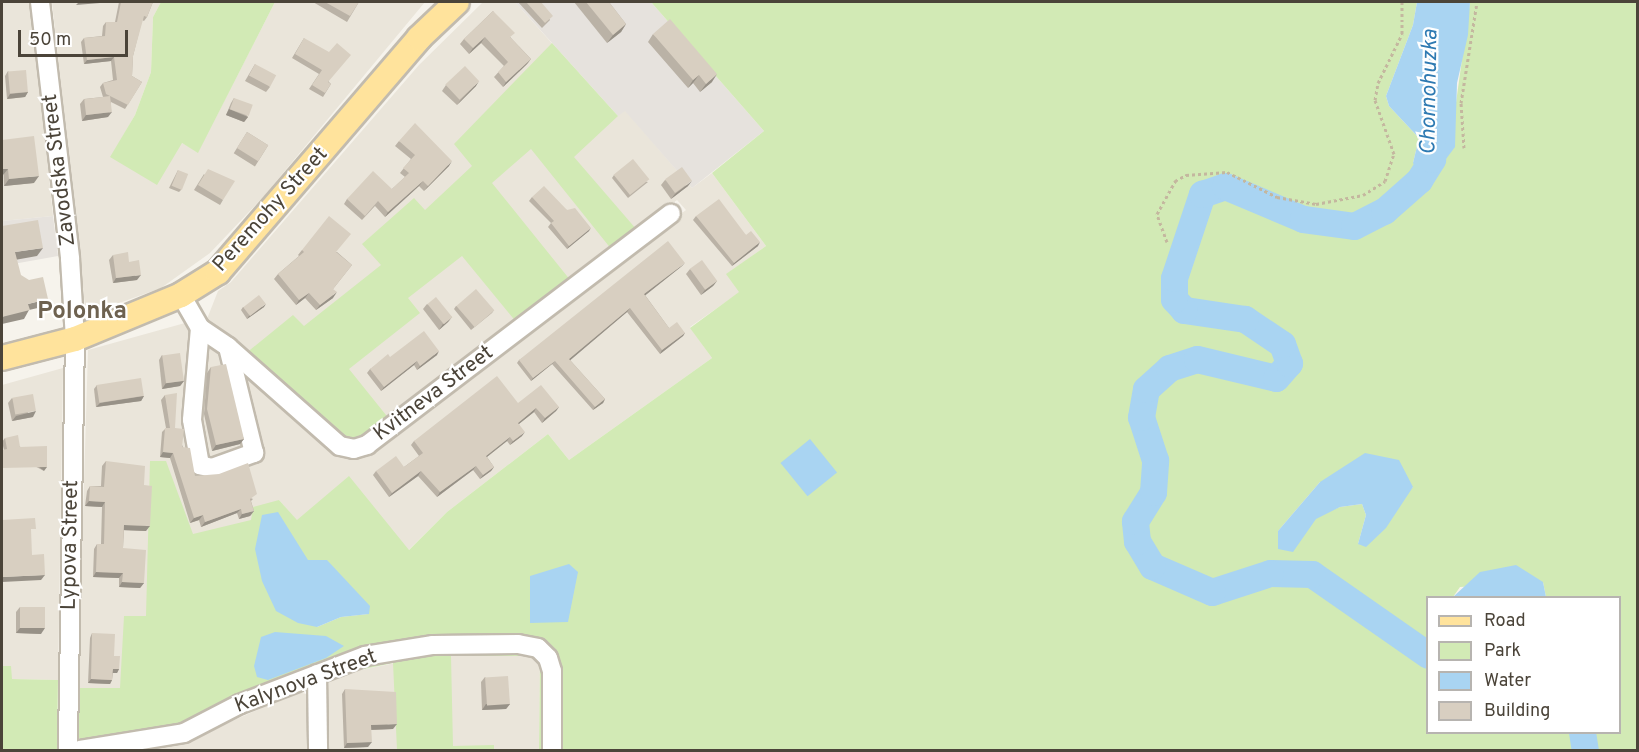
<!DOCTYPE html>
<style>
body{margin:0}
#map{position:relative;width:1639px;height:752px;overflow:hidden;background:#f6f3ec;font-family:Overpass,sans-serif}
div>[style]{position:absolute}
.residential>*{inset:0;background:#eae5da}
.industrial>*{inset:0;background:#e6e2dd}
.green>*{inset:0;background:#d2eab5}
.water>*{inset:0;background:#a9d4f2;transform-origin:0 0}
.river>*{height:27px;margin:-13.5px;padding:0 13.5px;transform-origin:13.5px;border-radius:13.5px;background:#a9d4f2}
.path>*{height:3px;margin-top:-1.5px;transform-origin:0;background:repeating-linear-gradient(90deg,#c4b79f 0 3px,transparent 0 6px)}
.roads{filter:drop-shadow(2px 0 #c2bbae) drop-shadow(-2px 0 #c2bbae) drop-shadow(0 2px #c2bbae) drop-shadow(0 -2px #c2bbae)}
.minor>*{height:18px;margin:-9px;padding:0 9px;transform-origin:9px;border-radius:9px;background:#fff}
.major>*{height:24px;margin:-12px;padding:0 12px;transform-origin:12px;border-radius:12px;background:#ffe39c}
.wall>*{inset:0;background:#bab2a6;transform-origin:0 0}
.shaded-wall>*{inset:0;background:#979187;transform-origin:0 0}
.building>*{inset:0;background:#d8cfc1;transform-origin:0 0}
span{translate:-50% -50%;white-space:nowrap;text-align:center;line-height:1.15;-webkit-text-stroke:4.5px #fff;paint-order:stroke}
.street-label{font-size:21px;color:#4b4439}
.water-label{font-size:22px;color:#2e7ab2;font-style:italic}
.quarter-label{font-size:24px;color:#6e6250;font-weight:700}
.frame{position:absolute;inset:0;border:3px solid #4b4439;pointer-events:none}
.legend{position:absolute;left:1426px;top:596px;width:195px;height:138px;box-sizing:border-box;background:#fff;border:2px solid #b7b4b0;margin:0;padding:8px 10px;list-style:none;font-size:18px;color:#4b4439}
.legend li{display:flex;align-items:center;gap:12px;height:30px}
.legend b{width:30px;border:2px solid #b7b4b0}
.scale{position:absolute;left:18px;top:30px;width:110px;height:27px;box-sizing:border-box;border:3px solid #4b4439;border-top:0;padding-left:8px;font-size:18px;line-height:21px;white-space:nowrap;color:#4b4439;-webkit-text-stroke:4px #fff;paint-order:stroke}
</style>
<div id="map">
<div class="residential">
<div style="clip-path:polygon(2px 2px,31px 2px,53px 216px,2px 221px)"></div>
<div style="clip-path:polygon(52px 2px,161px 2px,153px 17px,151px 72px,135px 115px,111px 157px,182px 143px,198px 152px,275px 2px,425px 2px,264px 196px,210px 253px,161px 288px,86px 315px)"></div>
<div style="clip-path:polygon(483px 2px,515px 2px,617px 116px,625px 110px,692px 188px,712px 173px,766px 246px,727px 274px,740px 292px,690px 327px,712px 358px,569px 460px,548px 434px,447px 512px,371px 587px,325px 553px,279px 500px,226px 640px,77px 718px,88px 350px,185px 323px,370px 452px,686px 210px,677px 200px,364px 439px,205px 324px,218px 291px,231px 282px,419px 65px)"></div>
<div style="clip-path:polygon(63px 368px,58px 680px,11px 679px,11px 666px,2px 666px,2px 385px)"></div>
<div style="clip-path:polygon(430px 656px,534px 656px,540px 662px,539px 750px,327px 750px,326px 677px)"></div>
<div style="clip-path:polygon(298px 692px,306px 694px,308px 750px,141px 750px,187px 741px)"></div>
</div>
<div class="industrial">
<div style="clip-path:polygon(515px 2px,651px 2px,764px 131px,692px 188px,625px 111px,618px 116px)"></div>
<div style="clip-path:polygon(53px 216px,58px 256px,2px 266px,2px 221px)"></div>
</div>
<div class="green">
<div style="clip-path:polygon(161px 2px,275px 2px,198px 153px,182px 143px,157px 185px,110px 157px,135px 115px,151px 72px,153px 17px)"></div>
<div style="clip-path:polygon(evenodd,651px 2px,1417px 2px,1413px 25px,1386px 96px,1389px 106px,1419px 138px,1413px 163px,1453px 124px,1470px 2px,1637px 2px,1637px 750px,559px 750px,551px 656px,432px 641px,182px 728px,87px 745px,78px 737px,77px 688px,120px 688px,124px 616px,146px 616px,150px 461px,166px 461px,193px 534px,251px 520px,253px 507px,279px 500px,297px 520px,349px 476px,409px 550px,447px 512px,548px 434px,569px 460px,712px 358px,690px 328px,739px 292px,726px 274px,766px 246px,712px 173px,764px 131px,651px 2px,1320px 482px,1413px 487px,1358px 544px,1366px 515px,1362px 504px,1340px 507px,1278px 531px,1320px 482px,651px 2px,308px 560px,368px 614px,341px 617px,317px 627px,308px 560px,651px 2px,1543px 582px,1546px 597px,1620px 598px,1620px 732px,1428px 732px,1428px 598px,1453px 597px,1460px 587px,1543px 582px)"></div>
<div style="clip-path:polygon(552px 43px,618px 116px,574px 157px,637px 230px,612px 250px,531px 149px,492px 183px,571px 281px,517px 323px,462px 256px,408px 298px,420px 313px,349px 369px,390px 420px,364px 439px,343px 440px,245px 354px,293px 315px,304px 326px,381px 265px,362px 244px,414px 198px,425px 210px,472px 166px,454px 144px)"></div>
<div style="clip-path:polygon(518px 647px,544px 659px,547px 750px,539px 750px,540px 662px,534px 656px,451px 656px,453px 746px,494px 745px,494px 750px,397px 750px,393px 663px,326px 677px,366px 660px,433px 649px)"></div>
<div style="clip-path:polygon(2px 666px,11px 666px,12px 679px,58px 680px,57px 750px,2px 750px)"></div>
</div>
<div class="water">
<div style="clip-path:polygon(1417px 2px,1470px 2px,1468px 35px,1457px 83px,1455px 147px,1434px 175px,1423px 180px,1413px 163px,1419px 138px,1389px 106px,1386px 96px,1413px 25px)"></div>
<div style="left:810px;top:439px;width:43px;height:38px;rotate:51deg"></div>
<div style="clip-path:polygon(1365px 453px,1399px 460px,1413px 487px,1386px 528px,1366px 547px,1358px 544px,1366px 515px,1362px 504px,1340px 507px,1316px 519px,1293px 552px,1278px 549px,1278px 531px,1320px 482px)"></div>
<div style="clip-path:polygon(278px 512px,308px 560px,327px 560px,370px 606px,369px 614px,341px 617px,317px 627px,298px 623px,276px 611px,262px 581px,255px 549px,262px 515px)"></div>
<div style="clip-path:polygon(569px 564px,578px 572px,568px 622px,530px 623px,530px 576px)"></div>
<div style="clip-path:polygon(1516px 565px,1543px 582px,1546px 597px,1453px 597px,1480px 572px)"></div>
<div style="clip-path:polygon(275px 632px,326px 636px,344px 646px,326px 658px,268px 680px,257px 677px,254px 666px,261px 637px)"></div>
</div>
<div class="river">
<div style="left:1428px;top:655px;width:141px;rotate:-145.1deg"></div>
<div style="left:1312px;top:574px;width:42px;rotate:-178.6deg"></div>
<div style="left:1270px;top:573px;width:61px;rotate:161.9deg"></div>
<div style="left:1212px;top:592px;width:65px;rotate:-156.6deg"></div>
<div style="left:1152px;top:566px;width:29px;rotate:-121deg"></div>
<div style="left:1137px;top:541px;width:20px;rotate:-96deg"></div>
<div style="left:1135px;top:521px;width:34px;rotate:-58deg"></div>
<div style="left:1153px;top:492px;width:32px;rotate:-86deg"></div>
<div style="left:1155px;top:460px;width:45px;rotate:-108deg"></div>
<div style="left:1141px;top:417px;width:28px;rotate:-80deg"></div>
<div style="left:1146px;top:389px;width:31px;rotate:-42deg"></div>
<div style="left:1169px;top:368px;width:29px;rotate:-18deg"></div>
<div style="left:1197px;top:359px;width:81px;rotate:13.5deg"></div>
<div style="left:1276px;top:378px;width:20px;rotate:-49deg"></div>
<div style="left:1289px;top:363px;width:20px;rotate:-110deg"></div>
<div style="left:1282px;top:344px;width:45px;rotate:-146deg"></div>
<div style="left:1245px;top:319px;width:62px;rotate:-171.6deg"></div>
<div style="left:1184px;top:310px;width:15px;rotate:-132deg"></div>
<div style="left:1174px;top:299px;width:21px;rotate:-90deg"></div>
<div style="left:1174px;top:278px;width:89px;rotate:-71.6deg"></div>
<div style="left:1202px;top:194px;width:24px;rotate:-19deg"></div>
<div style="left:1225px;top:186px;width:85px;rotate:22.9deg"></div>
<div style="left:1303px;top:219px;width:51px;rotate:7.8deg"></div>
<div style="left:1354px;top:226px;width:34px;rotate:-27deg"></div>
<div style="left:1384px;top:211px;width:47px;rotate:-41.5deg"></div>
<div style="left:1419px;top:180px;width:25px;rotate:-58deg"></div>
<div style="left:1432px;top:159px;width:15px;rotate:-90deg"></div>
<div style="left:1582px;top:732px;width:18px;rotate:81deg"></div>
</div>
<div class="path">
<div style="left:1464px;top:148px;width:45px;rotate:-93.8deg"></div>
<div style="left:1461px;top:103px;width:102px;rotate:-81deg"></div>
<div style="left:1167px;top:242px;width:30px;rotate:-110deg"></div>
<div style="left:1157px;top:214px;width:38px;rotate:-61deg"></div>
<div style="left:1175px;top:181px;width:13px;rotate:-29deg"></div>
<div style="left:1186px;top:175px;width:41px;rotate:-4.2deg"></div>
<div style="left:1227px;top:172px;width:56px;rotate:26.6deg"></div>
<div style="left:1277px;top:197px;width:40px;rotate:10deg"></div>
<div style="left:1316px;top:204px;width:48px;rotate:-10.8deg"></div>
<div style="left:1363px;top:195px;width:26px;rotate:-32deg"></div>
<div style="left:1385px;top:181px;width:28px;rotate:-72deg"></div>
<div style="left:1394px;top:154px;width:57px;rotate:-109.4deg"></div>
<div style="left:1375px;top:100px;width:17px;rotate:-80deg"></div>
<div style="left:1378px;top:83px;width:55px;rotate:-63.9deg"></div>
<div style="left:1402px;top:34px;width:32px;rotate:-90deg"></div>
</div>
<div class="roads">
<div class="minor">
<div style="left:40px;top:2px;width:259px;rotate:83.3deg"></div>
<div style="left:70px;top:259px;width:80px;rotate:86.4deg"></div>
<div style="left:75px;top:339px;width:411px;rotate:91deg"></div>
<div style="left:181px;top:295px;width:38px;rotate:60deg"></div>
<div style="left:200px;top:328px;width:34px;rotate:34deg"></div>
<div style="left:228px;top:347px;width:149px;rotate:41.5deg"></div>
<div style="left:340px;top:446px;width:14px;rotate:12deg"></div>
<div style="left:354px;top:449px;width:14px;rotate:-17deg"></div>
<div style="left:367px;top:445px;width:382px;rotate:-37.3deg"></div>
<div style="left:200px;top:328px;width:92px;rotate:95deg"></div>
<div style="left:192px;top:420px;width:46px;rotate:79.9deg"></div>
<div style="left:200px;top:465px;width:12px;rotate:14deg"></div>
<div style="left:212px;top:468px;width:45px;rotate:-19.7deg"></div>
<div style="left:254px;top:453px;width:109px;rotate:-103.8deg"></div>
<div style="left:317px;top:674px;width:76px;rotate:89.2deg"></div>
<div style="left:80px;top:750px;width:105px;rotate:-9.3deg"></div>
<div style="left:184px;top:733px;width:63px;rotate:-27.4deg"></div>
<div style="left:240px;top:704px;width:134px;rotate:-21deg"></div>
<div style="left:365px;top:656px;width:69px;rotate:-9.2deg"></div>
<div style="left:433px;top:645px;width:85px;rotate:-0.7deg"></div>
<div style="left:518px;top:644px;width:20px;rotate:11deg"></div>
<div style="left:538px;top:648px;width:14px;rotate:45deg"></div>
<div style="left:548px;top:658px;width:14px;rotate:73deg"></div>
<div style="left:552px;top:671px;width:79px;rotate:90deg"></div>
</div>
<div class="major">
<div style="left:2px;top:358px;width:75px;rotate:-14.6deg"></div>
<div style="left:75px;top:339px;width:115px;rotate:-22.5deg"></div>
<div style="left:181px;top:295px;width:44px;rotate:-31.9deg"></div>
<div style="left:218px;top:272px;width:308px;rotate:-49.3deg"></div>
<div style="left:419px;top:38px;width:52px;rotate:-43.5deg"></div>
</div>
</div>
<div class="wall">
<div style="clip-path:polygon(119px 2px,153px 2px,147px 17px,144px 21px,142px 20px,133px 56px,132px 76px,142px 82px,125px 109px,111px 102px,108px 117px,82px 121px,80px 104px,84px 99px,103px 97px,100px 87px,103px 83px,113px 80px,111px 61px,84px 64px,81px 42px,84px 38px,102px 36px,103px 26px,106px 22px,115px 22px)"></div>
<div style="clip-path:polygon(313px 2px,359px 2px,347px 22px)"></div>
<div style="clip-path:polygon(518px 2px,543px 2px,541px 3px,550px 20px,542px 28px)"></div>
<div style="clip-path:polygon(574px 2px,609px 2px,626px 24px,621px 32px,607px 43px)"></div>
<div style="clip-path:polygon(493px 11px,511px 38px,531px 59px,527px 64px,503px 87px,494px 77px,504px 66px,481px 43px,469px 54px,460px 44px,464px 39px)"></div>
<div style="clip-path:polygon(653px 34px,712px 82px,700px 92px,693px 83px,688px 88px,648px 42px)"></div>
<div style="clip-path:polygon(304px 38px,329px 82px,331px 84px,323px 97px,309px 89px,319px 74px,292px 58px)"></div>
<div style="clip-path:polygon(255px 64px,270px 87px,266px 92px,245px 81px)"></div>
<div style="clip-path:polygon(8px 71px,28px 92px,25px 97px,7px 99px,5px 76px)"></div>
<div style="clip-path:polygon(446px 85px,476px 86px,457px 105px,442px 91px)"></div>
<div style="clip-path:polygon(234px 98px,248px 117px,244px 122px,226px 115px,231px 103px)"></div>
<div style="left:247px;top:132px;width:25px;height:25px;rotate:32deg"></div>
<div style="clip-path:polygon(2px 140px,34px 183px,4px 186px)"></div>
<div style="clip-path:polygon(399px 141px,449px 166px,424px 191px,419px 186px,385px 217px,375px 206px,362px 220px,344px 204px,347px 199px,392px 189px,405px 177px,400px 173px,411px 159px,395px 146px)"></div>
<div style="clip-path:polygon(178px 170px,181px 190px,179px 192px,169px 188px)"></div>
<div style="clip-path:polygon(204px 174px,223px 200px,220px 205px,194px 190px)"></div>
<div style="clip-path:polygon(614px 175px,648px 182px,628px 198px,612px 178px)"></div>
<div style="clip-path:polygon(665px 180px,688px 186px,671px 199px,661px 185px)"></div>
<div style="clip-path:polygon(532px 197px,567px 210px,589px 231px,567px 249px,548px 227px,551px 223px,529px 201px)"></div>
<div style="clip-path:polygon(696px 216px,746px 235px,758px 246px,732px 266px,693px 220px)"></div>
<div style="clip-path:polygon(302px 250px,337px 252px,352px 265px,333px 289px,333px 298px,316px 310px,305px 298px,296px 305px,274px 279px,278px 274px,299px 256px,298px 255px)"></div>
<div style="clip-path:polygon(113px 255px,129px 262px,137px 280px,113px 283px,109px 260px)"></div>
<div style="clip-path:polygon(682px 266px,645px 295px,669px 328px,685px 333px,683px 336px,660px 354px,627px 312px,570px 360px,605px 399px,603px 403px,593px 410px,552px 364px,531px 381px,517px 363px,519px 360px)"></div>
<div style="clip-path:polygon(690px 269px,717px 281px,713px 286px,701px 295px,686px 274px)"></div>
<div style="clip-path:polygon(427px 304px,452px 317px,448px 322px,439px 330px,423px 309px)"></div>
<div style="clip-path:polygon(456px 306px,494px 310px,492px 313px,471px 330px,454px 309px)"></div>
<div style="clip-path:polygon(243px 307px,264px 307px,247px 319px,241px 310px)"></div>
<div style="clip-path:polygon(162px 355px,184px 381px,180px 386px,162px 389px,159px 360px)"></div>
<div style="clip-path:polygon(437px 355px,417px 370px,414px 365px,381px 391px,367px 373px,370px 369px,390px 357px)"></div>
<div style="clip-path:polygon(211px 367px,244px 439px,240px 444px,212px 451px,204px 414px,207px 373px)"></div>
<div style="clip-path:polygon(97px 385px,144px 396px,141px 401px,96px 407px,94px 389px)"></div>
<div style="clip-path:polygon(165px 395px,175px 428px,195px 476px,253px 499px,251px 501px,254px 511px,250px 516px,239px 519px,237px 513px,201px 527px,199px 520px,190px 523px,170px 458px,160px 457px,162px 432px,166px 428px,161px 400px)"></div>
<div style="clip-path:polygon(12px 398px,33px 417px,12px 421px,8px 403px)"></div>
<div style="clip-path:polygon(518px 403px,559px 407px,556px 411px,542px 423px,534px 412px,519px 424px,522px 436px,510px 445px,507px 441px,487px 457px,494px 467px,491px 471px,480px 479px,473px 470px,437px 497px,418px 476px,389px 497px,373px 475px,376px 471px,404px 467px,419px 456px,411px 445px,414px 441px)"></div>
<div style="clip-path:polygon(5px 438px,44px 471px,4px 450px,2px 442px)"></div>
<div style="clip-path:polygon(106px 461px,144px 485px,146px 531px,124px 530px,123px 548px,144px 583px,140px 588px,119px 587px,119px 578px,93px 577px,94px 549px,97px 544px,101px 544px,102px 507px,85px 506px,87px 491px,90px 486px,101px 486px,102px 466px)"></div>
<div style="clip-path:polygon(20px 607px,41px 634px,16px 633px,16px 612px)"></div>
<div style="clip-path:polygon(92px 633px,114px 656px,119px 669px,117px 673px,113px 673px,112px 680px,110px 684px,88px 683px,90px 638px)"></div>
<div style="clip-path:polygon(485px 677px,510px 704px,506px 709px,482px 710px,481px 682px)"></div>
<div style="clip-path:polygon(345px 689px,393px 729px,371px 730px,368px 747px,344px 748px,342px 694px)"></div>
</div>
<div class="shaded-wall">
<div style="clip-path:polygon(79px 2px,112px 2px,76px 5px)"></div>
<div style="clip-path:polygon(626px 24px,621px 32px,607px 43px,613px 35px)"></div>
<div style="clip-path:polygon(485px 37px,481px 43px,469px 54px,473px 48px)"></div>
<div style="clip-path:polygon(114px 57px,111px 61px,84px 64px,87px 60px)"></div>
<div style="clip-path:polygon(531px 59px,527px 64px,503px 87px,506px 82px)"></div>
<div style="clip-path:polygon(717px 74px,712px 82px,700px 92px,706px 84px)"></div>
<div style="clip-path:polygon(699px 75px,693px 83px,688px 88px,693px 80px)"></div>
<div style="clip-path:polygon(479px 81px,476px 86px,457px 105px,461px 100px)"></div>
<div style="clip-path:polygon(28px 92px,25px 97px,7px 99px,10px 94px)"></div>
<div style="clip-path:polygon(229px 109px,248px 117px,244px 122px,226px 115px)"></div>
<div style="clip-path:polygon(112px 112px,108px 117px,82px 121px,86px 115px)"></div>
<div style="clip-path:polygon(452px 161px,449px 166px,424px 191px,428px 186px)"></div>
<div style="clip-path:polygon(2px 169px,8px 169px,3px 175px,2px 175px)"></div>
<div style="clip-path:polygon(39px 176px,34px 183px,4px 186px,9px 179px)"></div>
<div style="clip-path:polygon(423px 181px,419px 186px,385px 217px,388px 212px)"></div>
<div style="clip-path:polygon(692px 181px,688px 186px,671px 199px,675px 194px)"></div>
<div style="clip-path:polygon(591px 228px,589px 231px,567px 249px,569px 246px)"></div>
<div style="clip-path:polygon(760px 242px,758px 246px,732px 266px,734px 263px)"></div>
<div style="clip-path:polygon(43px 248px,37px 256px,9px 261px,15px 252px)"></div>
<div style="clip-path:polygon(685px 263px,682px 266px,642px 298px,644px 294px)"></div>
<div style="clip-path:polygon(141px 275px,137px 280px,113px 283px,116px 278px)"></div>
<div style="clip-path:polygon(717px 281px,713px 286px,701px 295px,705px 290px)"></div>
<div style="clip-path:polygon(337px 292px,333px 298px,316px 310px,320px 305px)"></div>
<div style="clip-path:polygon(309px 293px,305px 298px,296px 305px,299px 300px)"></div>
<div style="clip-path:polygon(48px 299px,42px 307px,29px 310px,24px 319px,2px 324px,2px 317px,28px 304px)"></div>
<div style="clip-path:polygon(266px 304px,264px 307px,247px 319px,249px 316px)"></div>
<div style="clip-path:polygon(630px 308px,627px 312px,567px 363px,569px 359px)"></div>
<div style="clip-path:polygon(452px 317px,448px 322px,439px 330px,443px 324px)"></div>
<div style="clip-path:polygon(685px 333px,683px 336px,660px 354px,662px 350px)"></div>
<div style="clip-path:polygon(439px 351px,437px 355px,417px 370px,420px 366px)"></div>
<div style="clip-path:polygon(417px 361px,414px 365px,381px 391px,384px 387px)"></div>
<div style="clip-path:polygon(555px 361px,552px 364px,531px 381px,533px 378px)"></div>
<div style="clip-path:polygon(184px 381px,180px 386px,162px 389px,166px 383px)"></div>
<div style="clip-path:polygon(144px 396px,141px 401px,96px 407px,100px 403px)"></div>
<div style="clip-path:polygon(605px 399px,603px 403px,593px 410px,595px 407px)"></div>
<div style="clip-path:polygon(559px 407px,556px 411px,542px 423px,545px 418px)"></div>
<div style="clip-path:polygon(536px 408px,534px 412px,515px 427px,518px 423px)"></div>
<div style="clip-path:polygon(36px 411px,33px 417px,12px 421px,16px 416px)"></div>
<div style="clip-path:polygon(525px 432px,522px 436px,510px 445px,513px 441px)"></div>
<div style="clip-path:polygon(510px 437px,507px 441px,483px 460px,486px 456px)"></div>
<div style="clip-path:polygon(244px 439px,240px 444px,212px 451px,216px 445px)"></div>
<div style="clip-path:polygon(163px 452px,173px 453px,170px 458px,160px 457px)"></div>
<div style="clip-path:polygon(476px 466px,473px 470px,437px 497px,440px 492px)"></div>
<div style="left:47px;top:467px;width:5px;height:45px;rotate:127deg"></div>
<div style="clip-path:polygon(494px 467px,491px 471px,480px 479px,483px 475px)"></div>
<div style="clip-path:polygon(421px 471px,418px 476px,389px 497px,392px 493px)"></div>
<div style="clip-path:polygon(89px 501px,105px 502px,102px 507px,85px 506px)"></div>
<div style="clip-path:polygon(241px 509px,237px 513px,201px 527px,205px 522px)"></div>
<div style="clip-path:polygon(254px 511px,250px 516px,239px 519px,242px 514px)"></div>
<div style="clip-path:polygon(203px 515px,199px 520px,190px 523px,194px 518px)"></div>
<div style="clip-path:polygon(124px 525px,150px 526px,146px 531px,120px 530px)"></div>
<div style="clip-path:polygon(96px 572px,123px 573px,119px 578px,93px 577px)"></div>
<div style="clip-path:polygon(45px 575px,41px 580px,2px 582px,2px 577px)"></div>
<div style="clip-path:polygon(122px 582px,144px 583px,140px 588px,119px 587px)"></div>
<div style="clip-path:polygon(20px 628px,45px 628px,41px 634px,16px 633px)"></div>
<div style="clip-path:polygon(113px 669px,119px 669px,117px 673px,110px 673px)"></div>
<div style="clip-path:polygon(91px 679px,112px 680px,110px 684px,88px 683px)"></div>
<div style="clip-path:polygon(486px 704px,510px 704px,506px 709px,482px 710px)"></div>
<div style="clip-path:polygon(397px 724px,393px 729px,368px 730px,371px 725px)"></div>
<div style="clip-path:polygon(372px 742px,368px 747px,344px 748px,347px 743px)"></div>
</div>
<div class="building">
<div style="clip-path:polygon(121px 2px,153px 2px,147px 17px,144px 16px,133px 56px,132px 76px,142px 82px,128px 105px,106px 94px,103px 83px,117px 80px,114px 57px,87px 60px,84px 38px,105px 36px,106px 22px,117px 22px)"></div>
<div style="clip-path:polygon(325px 2px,359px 2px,350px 16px)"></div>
<div style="clip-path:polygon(526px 2px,541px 2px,553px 16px,545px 23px)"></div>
<div style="clip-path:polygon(586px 2px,609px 2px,626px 24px,613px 35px)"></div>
<div style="clip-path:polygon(493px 11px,515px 33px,510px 37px,531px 59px,506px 82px,498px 72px,508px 62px,485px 37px,473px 48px,464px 39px)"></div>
<div style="clip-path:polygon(670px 19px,717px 74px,706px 84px,699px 75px,693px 80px,653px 34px)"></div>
<div style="clip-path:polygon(304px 38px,329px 52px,337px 43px,351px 55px,328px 82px,331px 84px,325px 93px,312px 85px,322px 70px,295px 54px)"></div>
<div style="left:255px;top:64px;width:24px;height:13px;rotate:28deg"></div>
<div style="left:465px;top:66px;width:21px;height:27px;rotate:47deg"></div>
<div style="left:26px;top:70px;width:22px;height:18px;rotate:85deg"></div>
<div style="left:110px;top:96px;width:16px;height:26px;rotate:83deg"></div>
<div style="left:234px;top:98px;width:20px;height:12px;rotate:20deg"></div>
<div style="clip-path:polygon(415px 123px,452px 161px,428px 186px,423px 181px,388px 212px,378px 201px,365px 216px,347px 199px,373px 171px,392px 189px,409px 173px,403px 168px,415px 155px,399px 141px)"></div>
<div style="left:247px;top:132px;width:25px;height:19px;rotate:32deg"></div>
<div style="clip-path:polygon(34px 136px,39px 176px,9px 179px,8px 169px,2px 169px,2px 140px)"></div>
<div style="left:633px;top:159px;width:26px;height:25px;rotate:51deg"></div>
<div style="left:682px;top:167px;width:17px;height:21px;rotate:54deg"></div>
<div style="clip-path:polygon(208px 169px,235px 181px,223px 200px,198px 185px)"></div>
<div style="left:178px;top:170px;width:11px;height:17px;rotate:22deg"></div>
<div style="clip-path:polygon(544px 186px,567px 210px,575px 208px,591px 228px,569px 246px,551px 223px,554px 221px,532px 197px)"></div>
<div style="clip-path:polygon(719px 199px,746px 235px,751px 231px,760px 242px,734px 263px,696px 216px)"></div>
<div style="clip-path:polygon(329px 216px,351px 234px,336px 252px,352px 265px,333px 289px,337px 292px,320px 305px,309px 293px,299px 300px,278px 274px,304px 252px,302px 250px)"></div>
<div style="clip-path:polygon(38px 220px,43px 248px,15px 252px,21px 275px,29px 280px,43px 277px,48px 299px,28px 304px,30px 310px,2px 317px,2px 226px)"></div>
<div style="clip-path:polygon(668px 241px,685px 263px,644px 294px,669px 328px,677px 322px,685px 333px,662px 350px,630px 308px,569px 359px,605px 399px,595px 407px,555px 361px,533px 378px,519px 360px)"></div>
<div style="clip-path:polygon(128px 252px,129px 262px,139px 260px,141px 275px,116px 278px,113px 255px)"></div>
<div style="left:702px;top:260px;width:26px;height:15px;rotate:54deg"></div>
<div style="left:476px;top:289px;width:28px;height:26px;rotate:49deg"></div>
<div style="left:259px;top:295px;width:11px;height:20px;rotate:52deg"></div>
<div style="left:436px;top:297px;width:26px;height:11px;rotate:51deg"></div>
<div style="clip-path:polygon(424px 331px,439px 351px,420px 366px,417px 361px,384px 387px,370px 369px,388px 354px,390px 357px)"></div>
<div style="left:180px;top:353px;width:28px;height:18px;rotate:82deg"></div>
<div style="clip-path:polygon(226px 364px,244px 439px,216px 445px,207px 409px,211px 367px)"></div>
<div style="clip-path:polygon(497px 376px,518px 403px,541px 385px,559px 407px,545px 418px,536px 408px,518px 423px,525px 432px,513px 441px,510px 437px,486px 456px,494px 467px,483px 475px,476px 466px,440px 492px,421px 471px,392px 493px,376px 471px,396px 456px,404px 467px,423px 453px,414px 441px)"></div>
<div style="left:141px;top:378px;width:18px;height:45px;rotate:81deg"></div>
<div style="clip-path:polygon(177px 393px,175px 428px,184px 429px,182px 447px,190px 448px,195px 476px,219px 474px,248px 463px,257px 494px,250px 499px,254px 511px,242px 514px,241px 509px,205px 522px,203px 515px,194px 518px,173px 453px,163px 452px,165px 428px,170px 428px,165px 395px)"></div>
<div style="left:33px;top:394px;width:17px;height:21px;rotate:80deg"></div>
<div style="clip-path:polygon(18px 435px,20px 447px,47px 446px,47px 467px,2px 468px,2px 450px,7px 449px,5px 438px)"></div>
<div style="clip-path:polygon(106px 461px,145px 466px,144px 485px,152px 486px,150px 526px,124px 525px,123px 548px,146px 550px,144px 583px,122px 582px,123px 573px,96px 572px,97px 544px,104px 544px,105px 502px,89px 501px,90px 486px,104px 487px)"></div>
<div style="clip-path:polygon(35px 518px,36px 529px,31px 529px,32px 555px,44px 554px,45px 575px,2px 577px,2px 520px)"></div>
<div style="left:20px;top:607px;width:25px;height:21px"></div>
<div style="clip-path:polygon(92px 633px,115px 634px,114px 656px,120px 656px,119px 669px,113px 669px,112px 680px,91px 679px)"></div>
<div style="left:508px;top:676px;width:28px;height:23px;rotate:86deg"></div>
<div style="clip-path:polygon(345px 689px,396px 692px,397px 724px,371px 725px,372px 742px,347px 743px)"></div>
</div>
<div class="street-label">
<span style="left:60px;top:170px;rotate:-97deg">Zavodska Street</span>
<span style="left:271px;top:210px;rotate:-48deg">Peremohy Street</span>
<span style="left:434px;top:394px;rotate:-37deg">Kvitneva Street</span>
<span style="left:71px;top:545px;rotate:-89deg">Lypova Street</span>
<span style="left:306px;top:682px;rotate:-20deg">Kalynova Street</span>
</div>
<div class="water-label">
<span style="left:1430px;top:92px;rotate:-89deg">Chornohuzka</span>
</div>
<div class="quarter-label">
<span style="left:82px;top:313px">Polonka</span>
</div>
<div class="frame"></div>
<ul class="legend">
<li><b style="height:8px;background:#ffe39c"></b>Road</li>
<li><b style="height:16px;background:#d2eab5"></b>Park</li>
<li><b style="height:16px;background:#a9d4f2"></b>Water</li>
<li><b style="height:16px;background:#d8cfc1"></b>Building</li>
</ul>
<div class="scale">50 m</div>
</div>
